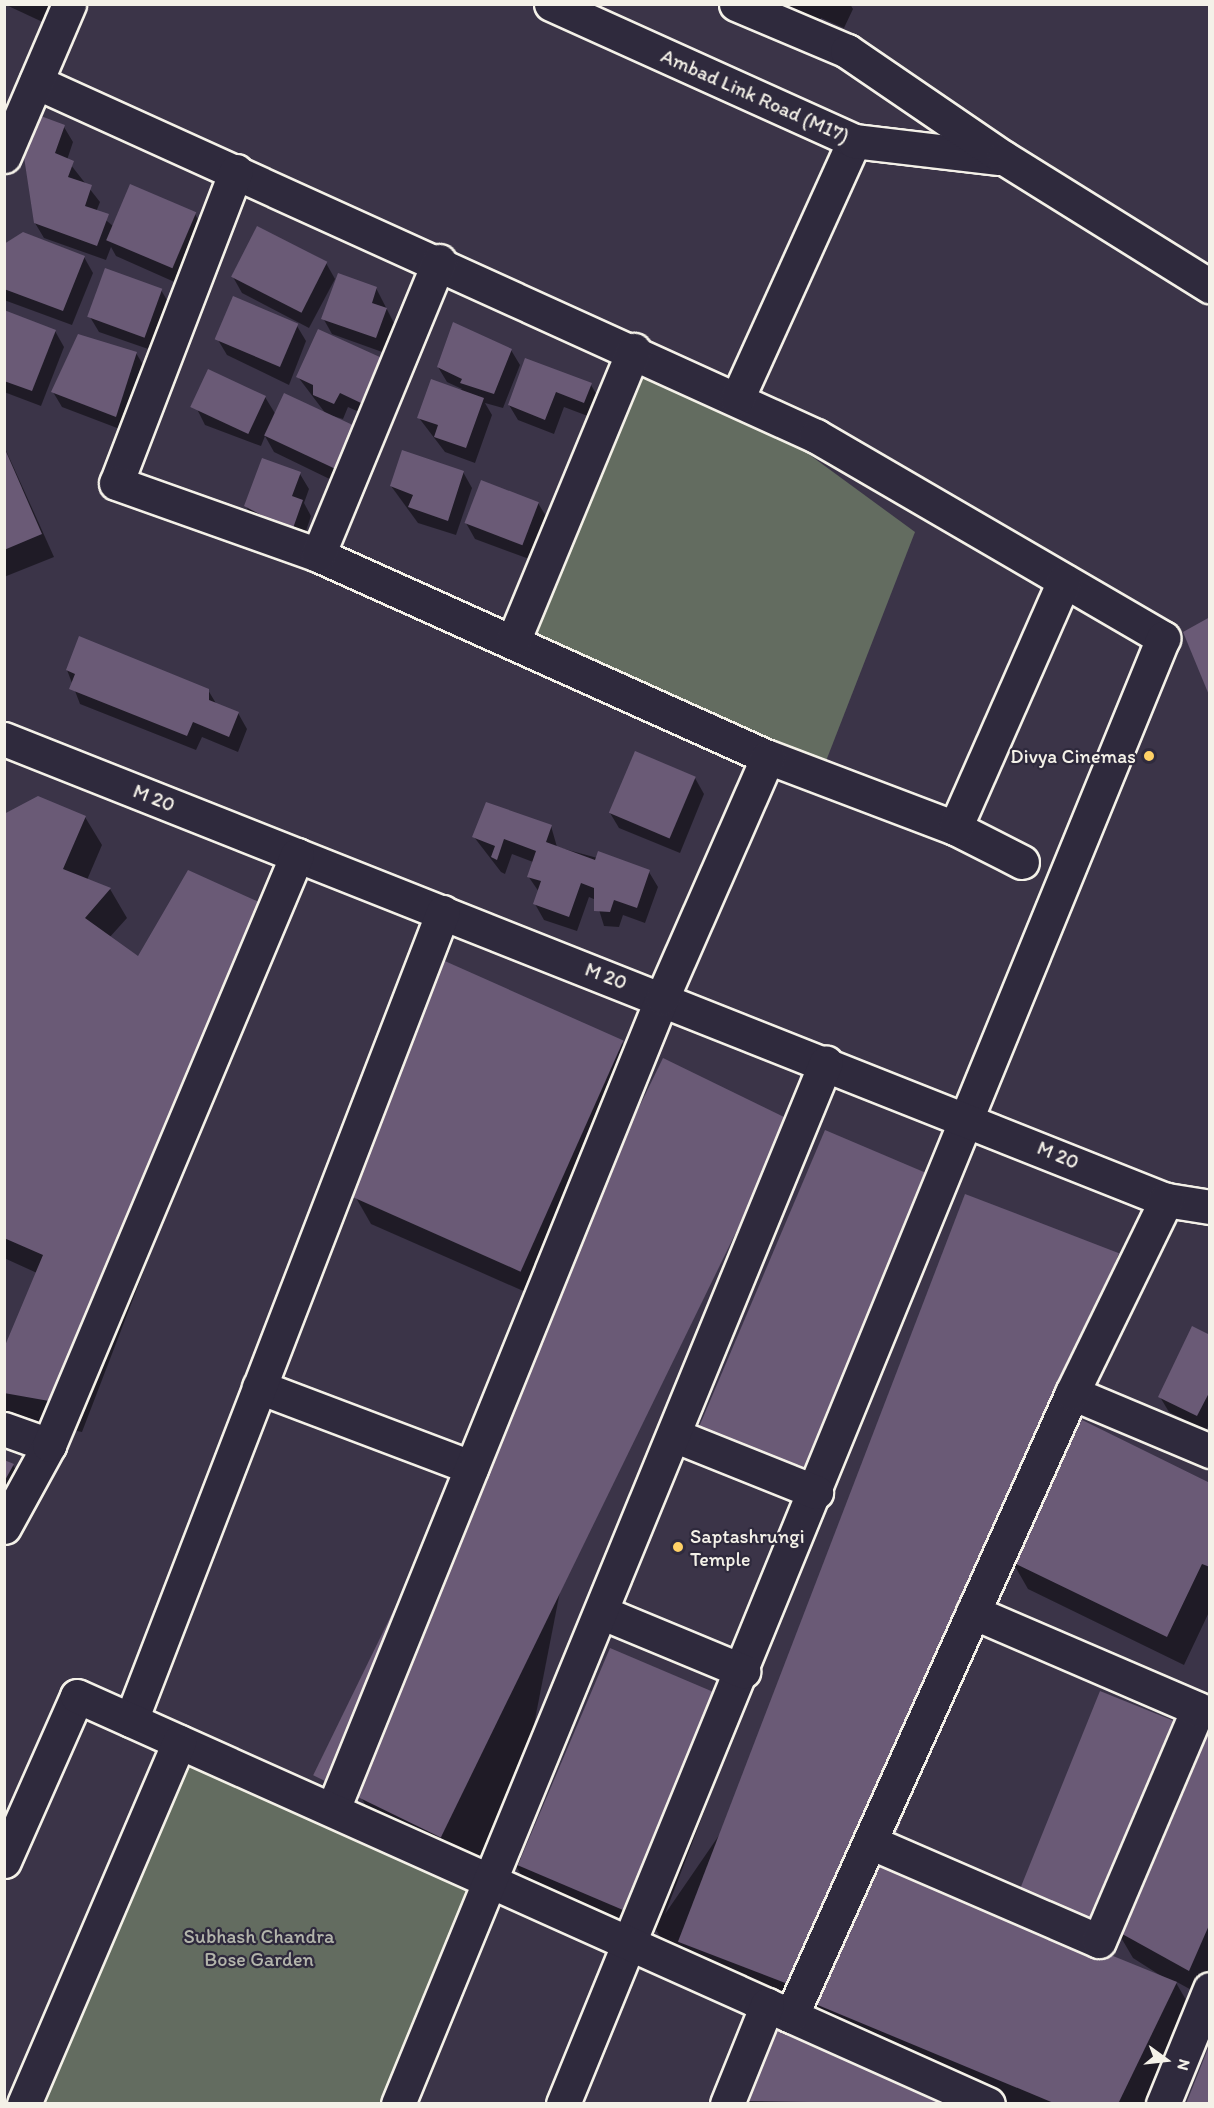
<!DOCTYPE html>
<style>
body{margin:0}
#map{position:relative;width:1214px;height:2108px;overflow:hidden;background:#3b3448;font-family:Itim,sans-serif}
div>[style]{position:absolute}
.green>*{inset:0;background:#636c60}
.shadow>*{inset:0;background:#0007}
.building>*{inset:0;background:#6a5a76;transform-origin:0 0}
.roads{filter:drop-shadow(2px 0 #f4f1e8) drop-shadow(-2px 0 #f4f1e8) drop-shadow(0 2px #f4f1e8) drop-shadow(0 -2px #f4f1e8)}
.minor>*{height:33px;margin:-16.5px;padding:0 16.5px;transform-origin:16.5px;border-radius:16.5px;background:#2f2a3d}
.major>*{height:33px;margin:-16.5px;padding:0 16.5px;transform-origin:16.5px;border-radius:16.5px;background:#2f2a3d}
.dots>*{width:16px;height:16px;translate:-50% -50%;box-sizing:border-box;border:3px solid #2f2a3d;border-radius:50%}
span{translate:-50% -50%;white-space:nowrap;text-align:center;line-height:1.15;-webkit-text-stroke:4.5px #2f2a3d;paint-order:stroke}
.street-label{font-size:20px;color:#f4f1e8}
.poi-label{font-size:20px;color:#f4f1e8}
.right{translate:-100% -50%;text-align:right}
.left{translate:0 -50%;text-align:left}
.park-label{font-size:20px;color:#b3b5ab}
.frame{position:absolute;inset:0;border:6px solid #f4f1e8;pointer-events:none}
.north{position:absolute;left:1136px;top:2030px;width:60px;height:60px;-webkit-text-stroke:4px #2f2a3d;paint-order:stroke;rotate:105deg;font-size:16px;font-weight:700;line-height:24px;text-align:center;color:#f4f1e8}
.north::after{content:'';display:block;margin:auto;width:21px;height:27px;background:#f4f1e8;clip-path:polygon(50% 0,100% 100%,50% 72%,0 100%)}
</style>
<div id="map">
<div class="green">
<div style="clip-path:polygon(641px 373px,773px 428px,915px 532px,826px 761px,529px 638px)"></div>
<div style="clip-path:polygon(179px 1742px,493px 1882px,398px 2103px,24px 2104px)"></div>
</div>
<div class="shadow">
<div style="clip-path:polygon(4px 4px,57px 4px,49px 25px)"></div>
<div style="clip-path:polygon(724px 4px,850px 4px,853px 9px,844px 28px,821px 18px,811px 42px)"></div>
<div style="clip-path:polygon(64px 127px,73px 142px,67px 160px,100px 202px,96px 212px,113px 226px,195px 214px,203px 229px,179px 284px,116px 256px,111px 247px,106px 260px,44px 238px,35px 223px,26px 157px)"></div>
<div style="clip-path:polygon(4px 246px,84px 257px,93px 273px,72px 325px,4px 300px)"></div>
<div style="clip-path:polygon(326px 263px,335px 279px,309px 328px,242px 293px,233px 277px)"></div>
<div style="clip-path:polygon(376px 288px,395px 325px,385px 353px,332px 334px,323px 318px)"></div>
<div style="clip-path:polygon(161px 290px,170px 305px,154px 351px,99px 332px,90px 317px)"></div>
<div style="clip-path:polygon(297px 326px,306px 341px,289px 385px,227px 355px,218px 340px)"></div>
<div style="clip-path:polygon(55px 331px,64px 347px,41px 406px,4px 392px,4px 352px)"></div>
<div style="clip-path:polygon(511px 350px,520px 365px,503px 408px,485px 403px,492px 415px,475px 463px,445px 452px,419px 418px,462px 389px,447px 382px,438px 367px)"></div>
<div style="clip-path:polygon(136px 353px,145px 368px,125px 431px,62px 407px,53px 392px)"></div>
<div style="clip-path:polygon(381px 359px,370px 417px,348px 407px,343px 419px,326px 414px,298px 377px)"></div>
<div style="clip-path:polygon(526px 360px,591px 385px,600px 400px,593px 418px,564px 407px,554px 434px,518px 420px,509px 405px)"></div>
<div style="clip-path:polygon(265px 397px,276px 415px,355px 428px,344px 486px,274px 452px,265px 436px,261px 446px,205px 425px,197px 409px)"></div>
<div style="clip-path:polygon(4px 446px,54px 557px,4px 577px)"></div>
<div style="clip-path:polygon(463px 472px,472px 488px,456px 535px,418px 523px,391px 486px)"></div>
<div style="clip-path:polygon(300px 474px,309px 489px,304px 503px,311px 516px,301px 546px,255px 522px,246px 506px)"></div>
<div style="clip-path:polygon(538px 503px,547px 518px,532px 560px,475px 539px,466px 523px)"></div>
<div style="clip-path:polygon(67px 670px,208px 690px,217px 705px,238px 713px,247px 729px,238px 752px,202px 737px,196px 750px,80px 704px)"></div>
<div style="clip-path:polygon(695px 778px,704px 794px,680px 853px,619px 828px,610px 813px)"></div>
<div style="clip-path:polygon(4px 815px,85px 817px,102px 845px,87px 880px,110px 889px,127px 918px,109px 938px,138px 959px,258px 903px,274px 932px,82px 1432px,4px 1416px,4px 1352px,37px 1273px,4px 1258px)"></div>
<div style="clip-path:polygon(551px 826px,557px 847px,649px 872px,658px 887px,645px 923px,623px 915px,619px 927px,604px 926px,596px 900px,589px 897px,577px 931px,544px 920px,535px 904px,539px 892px,528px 876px,533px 862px,512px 854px,505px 874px,501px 872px,474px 837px)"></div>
<div style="clip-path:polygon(622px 1042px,638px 1071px,537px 1297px,371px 1224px,355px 1196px)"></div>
<div style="clip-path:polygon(664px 1060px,503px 1883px,376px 1824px,360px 1795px)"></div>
<div style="clip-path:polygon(932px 1178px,948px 1206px,827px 1506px,715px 1464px)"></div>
<div style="clip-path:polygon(1119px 1253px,1135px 1282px,1075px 1418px,1210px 1484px,1210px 1610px,1184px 1665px,1028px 1589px,1012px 1561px,879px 1862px,1169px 1981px,1133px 1958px,1116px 1929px,1179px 1724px,1210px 1709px,1210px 1990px,1206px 1998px,1175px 1981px,1193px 2012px,1148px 2104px,1005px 2104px,832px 2032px,816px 2005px,810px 2018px,674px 1961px,656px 1930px,651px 1941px,531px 1891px,514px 1863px,721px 1697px,737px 1726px,665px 1914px)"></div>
<div style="clip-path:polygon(1210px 1337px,1210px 1423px,1206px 1430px,1169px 1412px,1160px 1397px)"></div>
<div style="clip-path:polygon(4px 1462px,13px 1465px,29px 1494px,4px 1543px)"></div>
<div style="clip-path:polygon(741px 2101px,942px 2104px,743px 2104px)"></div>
</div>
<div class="building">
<div style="clip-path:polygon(38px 115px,65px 125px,55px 153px,74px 161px,68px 177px,92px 185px,85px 206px,109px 214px,97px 246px,34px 223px,24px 157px)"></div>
<div style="left:130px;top:184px;width:72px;height:61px;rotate:23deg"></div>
<div style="left:257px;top:226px;width:79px;height:57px;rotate:27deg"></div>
<div style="clip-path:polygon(23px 232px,85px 256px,63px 311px,4px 289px,4px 244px)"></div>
<div style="left:105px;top:268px;width:61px;height:52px;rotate:20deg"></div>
<div style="clip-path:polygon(338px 273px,377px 287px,372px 303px,387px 308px,376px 338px,321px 319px)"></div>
<div style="left:233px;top:296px;width:71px;height:47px;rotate:23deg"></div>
<div style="clip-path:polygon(4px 310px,56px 330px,32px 391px,4px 381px)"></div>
<div style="clip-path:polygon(453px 322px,512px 349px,494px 394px,460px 383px,462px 379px,437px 367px)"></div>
<div style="clip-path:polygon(318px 329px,382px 358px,361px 403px,340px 393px,334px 404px,313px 395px,313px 385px,296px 377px)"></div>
<div style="clip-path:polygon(78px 334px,137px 352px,116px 417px,51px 392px)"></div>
<div style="clip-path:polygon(525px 358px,592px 383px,584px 403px,556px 392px,545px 420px,508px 405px)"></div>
<div style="left:208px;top:369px;width:64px;height:42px;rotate:25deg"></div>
<div style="clip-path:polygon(431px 379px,484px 398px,466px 448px,434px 437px,438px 425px,417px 418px)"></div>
<div style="left:284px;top:393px;width:80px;height:47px;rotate:25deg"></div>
<div style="clip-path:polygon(4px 447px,42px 534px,4px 550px)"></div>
<div style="clip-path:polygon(402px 450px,464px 471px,448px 521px,408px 507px,413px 495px,390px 486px)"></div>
<div style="clip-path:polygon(262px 458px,301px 472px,292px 496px,303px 500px,292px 531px,244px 506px)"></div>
<div style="left:481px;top:480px;width:62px;height:46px;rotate:21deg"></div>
<div style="clip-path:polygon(1210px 617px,1210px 695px,1209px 695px,1183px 632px)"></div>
<div style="clip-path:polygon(79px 636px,209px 689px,209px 700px,239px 712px,229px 737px,193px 722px,187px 736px,69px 689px,75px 674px,66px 670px)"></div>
<div style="left:635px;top:751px;width:66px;height:67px;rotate:23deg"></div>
<div style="clip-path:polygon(38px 796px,86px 816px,63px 869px,111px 888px,85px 918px,138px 956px,188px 870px,259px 902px,66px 1404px,4px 1393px,4px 1348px,43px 1255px,4px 1238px,4px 814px)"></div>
<div style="clip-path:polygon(486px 802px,552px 825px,546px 842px,595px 860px,598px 851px,650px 870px,637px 908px,614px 900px,610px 912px,594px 911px,594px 888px,581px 883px,569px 917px,533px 904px,541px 881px,527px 877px,536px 851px,504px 839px,497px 860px,491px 857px,495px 846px,472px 837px)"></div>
<div style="left:438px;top:958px;width:203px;height:253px;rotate:24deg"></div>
<div style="left:663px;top:1058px;width:142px;height:798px;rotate:26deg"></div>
<div style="left:825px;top:1130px;width:117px;height:331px;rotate:23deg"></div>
<div style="left:965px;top:1194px;width:165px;height:801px;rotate:21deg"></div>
<div style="clip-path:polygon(1192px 1326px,1210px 1335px,1210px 1391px,1197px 1416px,1158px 1397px)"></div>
<div style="clip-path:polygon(1072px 1415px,1210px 1483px,1210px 1567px,1202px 1564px,1167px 1637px,1010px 1561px)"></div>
<div style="clip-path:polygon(4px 1460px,14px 1464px,4px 1482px)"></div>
<div style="left:610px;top:1648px;width:122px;height:236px;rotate:23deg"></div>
<div style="left:1100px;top:1691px;width:86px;height:217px;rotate:22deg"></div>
<div style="clip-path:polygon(1209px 1705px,1210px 1923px,1189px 1971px,1115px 1930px)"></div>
<div style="clip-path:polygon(875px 1859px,1177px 1982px,1118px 2104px,1056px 2104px,813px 2003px)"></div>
<div style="clip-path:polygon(771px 2025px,946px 2104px,739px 2101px)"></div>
<div style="clip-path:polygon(1209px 2046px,1210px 2104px,1186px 2104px)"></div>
</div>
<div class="roads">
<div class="minor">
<div style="left:36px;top:82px;width:857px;rotate:24.41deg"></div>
<div style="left:816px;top:436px;width:402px;rotate:30.2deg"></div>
<div style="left:1163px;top:638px;width:1584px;rotate:112.26deg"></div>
<div style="left:4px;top:156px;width:165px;rotate:-66.8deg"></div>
<div style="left:236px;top:171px;width:334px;rotate:111deg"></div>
<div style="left:116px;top:483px;width:214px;rotate:19.6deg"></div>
<div style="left:318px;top:555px;width:493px;rotate:24.2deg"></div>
<div style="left:768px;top:757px;width:200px;rotate:20.8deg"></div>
<div style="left:955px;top:828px;width:75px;rotate:26.9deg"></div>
<div style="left:737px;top:399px;width:283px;rotate:-65.6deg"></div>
<div style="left:318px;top:555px;width:318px;rotate:-67.6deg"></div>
<div style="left:514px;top:639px;width:313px;rotate:-67.5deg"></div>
<div style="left:4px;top:739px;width:1250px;rotate:21.64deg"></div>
<div style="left:1166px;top:1200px;width:45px;rotate:9deg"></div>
<div style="left:955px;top:828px;width:270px;rotate:-66.2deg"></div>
<div style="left:259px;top:1387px;width:227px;rotate:20.7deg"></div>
<div style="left:1072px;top:1393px;width:150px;rotate:22.8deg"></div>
<div style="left:4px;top:1429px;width:48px;rotate:19.6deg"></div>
<div style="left:676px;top:1436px;width:151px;rotate:21.8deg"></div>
<div style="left:4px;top:1527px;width:94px;rotate:-61.2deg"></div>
<div style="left:49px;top:1445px;width:640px;rotate:-67.2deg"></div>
<div style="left:603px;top:1613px;width:152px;rotate:22.5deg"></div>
<div style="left:131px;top:1720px;width:866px;rotate:-68.89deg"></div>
<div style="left:333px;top:1809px;width:875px;rotate:-67.92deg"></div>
<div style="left:662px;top:998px;width:263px;rotate:-66.3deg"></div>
<div style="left:870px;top:1842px;width:249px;rotate:23.4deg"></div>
<div style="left:1099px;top:1941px;width:252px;rotate:-66.9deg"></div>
<div style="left:1198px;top:1709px;width:245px;rotate:-156.7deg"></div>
<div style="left:4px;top:1861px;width:180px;rotate:-66.1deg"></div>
<div style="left:77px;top:1696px;width:998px;rotate:24.13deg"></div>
<div style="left:791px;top:2016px;width:683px;rotate:-65.72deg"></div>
<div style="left:1072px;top:1393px;width:215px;rotate:-64deg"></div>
<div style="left:24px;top:2104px;width:394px;rotate:-66.8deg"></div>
<div style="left:398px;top:2104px;width:1126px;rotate:-67.67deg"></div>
<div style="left:727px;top:2104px;width:107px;rotate:-68deg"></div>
<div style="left:1163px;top:2104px;width:124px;rotate:-67.8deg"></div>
</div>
<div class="major">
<div style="left:551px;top:4px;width:333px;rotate:24.3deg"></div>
<div style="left:854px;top:141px;width:146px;rotate:6.7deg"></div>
<div style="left:736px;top:4px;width:121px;rotate:22.9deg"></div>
<div style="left:847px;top:51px;width:190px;rotate:34.3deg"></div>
<div style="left:1004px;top:158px;width:243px;rotate:31.9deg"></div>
</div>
</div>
<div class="dots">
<div style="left:1149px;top:756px;background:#ffd166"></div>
<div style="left:678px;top:1547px;background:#ffd166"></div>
</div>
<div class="street-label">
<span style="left:755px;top:96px;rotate:24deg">Ambad Link Road (M17)</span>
<span style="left:154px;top:798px;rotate:22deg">M 20</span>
<span style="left:606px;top:976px;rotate:21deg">M 20</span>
<span style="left:1058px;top:1155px;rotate:23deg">M 20</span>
</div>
<div class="poi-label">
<span class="right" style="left:1136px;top:756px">Divya Cinemas</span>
<span class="left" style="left:690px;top:1548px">Saptashrungi<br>Temple</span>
</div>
<div class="park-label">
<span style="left:259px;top:1948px">Subhash Chandra<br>Bose Garden</span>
</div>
<div class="frame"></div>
<div class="north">N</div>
</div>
